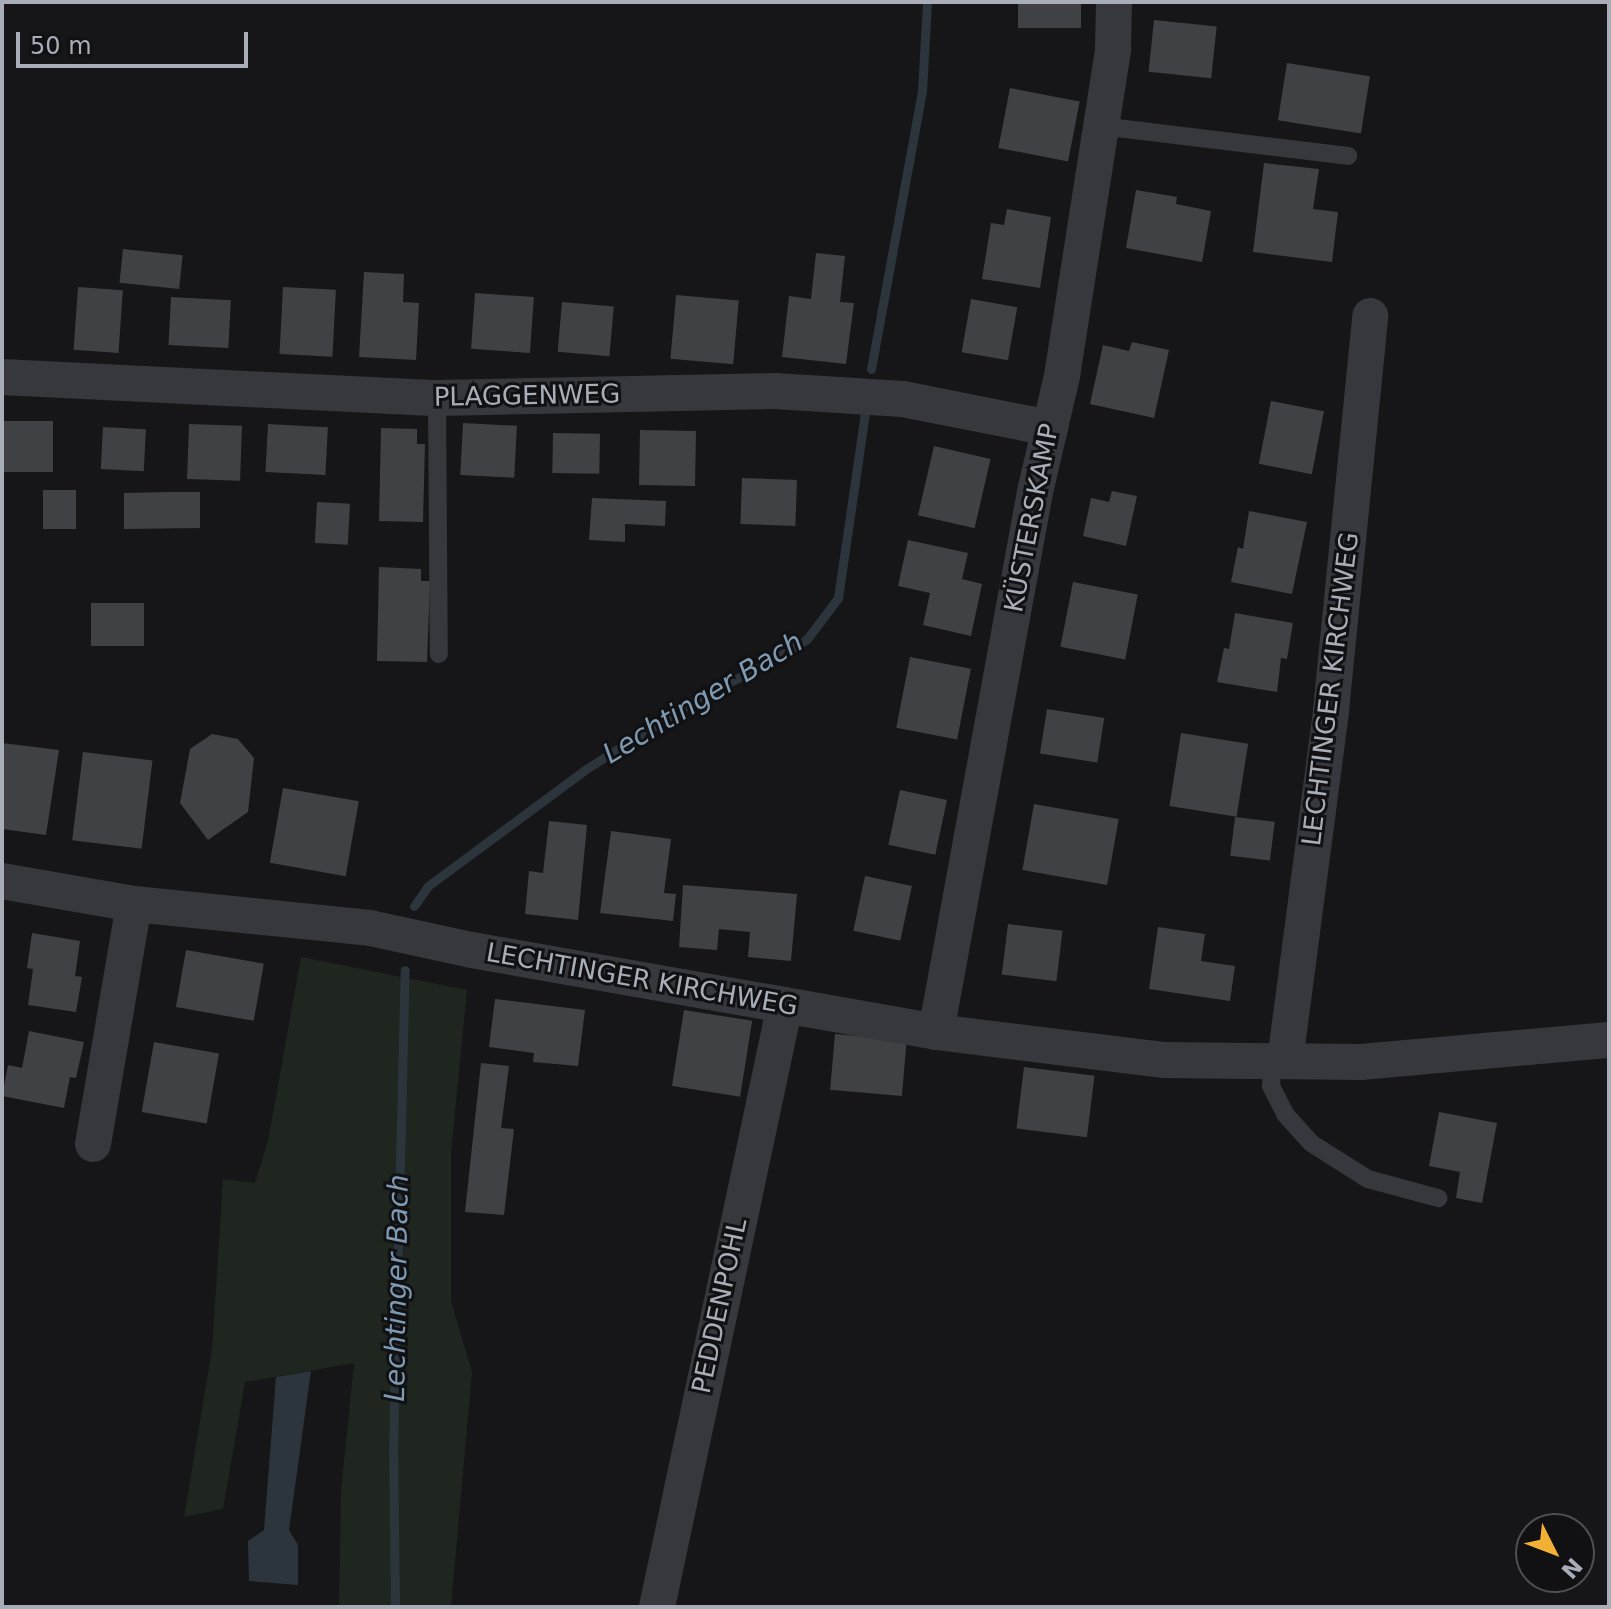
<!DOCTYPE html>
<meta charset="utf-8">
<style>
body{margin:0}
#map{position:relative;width:1611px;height:1609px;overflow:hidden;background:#161618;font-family:"DejaVu Sans",sans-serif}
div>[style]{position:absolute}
.green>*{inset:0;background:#1e261f}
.water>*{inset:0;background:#2c353c}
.stream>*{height:9px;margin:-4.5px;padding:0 4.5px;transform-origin:4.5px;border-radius:4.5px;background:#2c353c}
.building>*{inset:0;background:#404145;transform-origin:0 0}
.service>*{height:18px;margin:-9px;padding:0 9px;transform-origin:9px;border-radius:9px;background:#37383d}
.minor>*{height:36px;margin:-18px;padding:0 18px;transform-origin:18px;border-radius:18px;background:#37383d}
span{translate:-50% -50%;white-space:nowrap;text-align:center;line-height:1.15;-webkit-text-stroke:6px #111113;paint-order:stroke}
.street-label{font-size:26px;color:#a8adb8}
.water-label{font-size:28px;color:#7f9bb3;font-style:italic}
.frame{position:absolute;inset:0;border:4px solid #a8adb8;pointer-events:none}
.north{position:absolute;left:1515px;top:1513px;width:80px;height:80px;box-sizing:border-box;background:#111113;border:2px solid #4d4f55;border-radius:50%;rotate:132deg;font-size:22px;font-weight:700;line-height:32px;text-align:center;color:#a8adb8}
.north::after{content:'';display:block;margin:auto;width:28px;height:36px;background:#f2b134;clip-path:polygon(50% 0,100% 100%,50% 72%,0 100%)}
.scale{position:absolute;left:16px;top:32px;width:232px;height:36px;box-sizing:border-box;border:4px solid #a8adb8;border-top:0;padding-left:10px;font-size:24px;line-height:28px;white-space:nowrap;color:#a8adb8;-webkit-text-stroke:6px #111113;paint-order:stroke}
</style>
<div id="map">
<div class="green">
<div style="clip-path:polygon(301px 957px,467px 990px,451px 1153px,451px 1301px,472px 1372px,451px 1607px,339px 1607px,341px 1491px,354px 1363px,245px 1382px,223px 1509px,184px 1517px,212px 1349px,223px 1179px,255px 1183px,268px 1141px)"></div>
</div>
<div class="water">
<div style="clip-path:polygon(311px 1371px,289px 1530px,298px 1545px,298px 1585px,249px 1581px,248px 1541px,264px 1530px,276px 1377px)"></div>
</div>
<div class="stream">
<div style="left:871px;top:369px;width:283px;rotate:-79.6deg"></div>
<div style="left:922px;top:91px;width:89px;rotate:-86.8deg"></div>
<div style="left:414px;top:906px;width:24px;rotate:-55deg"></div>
<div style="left:428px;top:886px;width:197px;rotate:-36.5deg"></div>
<div style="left:586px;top:769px;width:137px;rotate:-32.2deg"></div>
<div style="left:702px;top:696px;width:69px;rotate:-26.6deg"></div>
<div style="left:764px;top:665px;width:50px;rotate:-31.2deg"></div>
<div style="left:807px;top:639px;width:51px;rotate:-52.9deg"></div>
<div style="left:838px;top:598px;width:188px;rotate:-81.7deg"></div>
<div style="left:395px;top:1607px;width:157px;rotate:-90.7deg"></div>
<div style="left:393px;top:1450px;width:480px;rotate:-88.6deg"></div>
</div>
<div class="building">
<div style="left:1018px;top:2px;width:63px;height:26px"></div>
<div style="left:1154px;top:20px;width:63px;height:52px;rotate:6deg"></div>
<div style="left:1287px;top:63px;width:84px;height:58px;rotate:9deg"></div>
<div style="left:1010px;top:88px;width:71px;height:61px;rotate:11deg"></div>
<div style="clip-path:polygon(1264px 163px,1319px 169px,1313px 209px,1338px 212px,1332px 262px,1253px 252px)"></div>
<div style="clip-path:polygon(1136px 190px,1177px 197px,1176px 204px,1211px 211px,1202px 262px,1126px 248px)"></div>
<div style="clip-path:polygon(1007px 209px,1051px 217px,1040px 288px,982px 279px,991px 223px,1004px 225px)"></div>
<div style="left:123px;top:249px;width:60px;height:34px;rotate:6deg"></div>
<div style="clip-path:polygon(816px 253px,845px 256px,840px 302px,854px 303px,846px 364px,782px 357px,789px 296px,811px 299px)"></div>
<div style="clip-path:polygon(364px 272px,404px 274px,403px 302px,419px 303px,416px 360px,359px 357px)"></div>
<div style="left:78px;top:287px;width:45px;height:63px;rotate:4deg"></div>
<div style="left:283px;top:287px;width:53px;height:67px;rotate:3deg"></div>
<div style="left:475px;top:293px;width:59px;height:56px;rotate:4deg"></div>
<div style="left:676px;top:295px;width:63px;height:64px;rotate:5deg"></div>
<div style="left:171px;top:297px;width:60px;height:48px;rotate:3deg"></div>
<div style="left:971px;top:299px;width:47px;height:54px;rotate:10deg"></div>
<div style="left:562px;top:302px;width:52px;height:50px;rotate:5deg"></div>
<div style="clip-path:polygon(1132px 342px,1169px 350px,1154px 418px,1090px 404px,1103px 345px,1129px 351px)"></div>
<div style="left:1271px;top:401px;width:54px;height:64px;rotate:11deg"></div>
<div style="left:2px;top:421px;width:51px;height:51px"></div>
<div style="left:463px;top:423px;width:54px;height:52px;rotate:3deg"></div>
<div style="left:189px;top:424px;width:53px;height:55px;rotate:2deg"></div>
<div style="left:268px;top:424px;width:60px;height:48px;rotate:3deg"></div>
<div style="left:103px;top:427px;width:43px;height:42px;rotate:3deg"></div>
<div style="clip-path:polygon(381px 428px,417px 429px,417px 444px,425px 444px,423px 522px,379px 521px)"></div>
<div style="left:640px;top:430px;width:56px;height:55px;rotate:1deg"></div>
<div style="left:553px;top:433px;width:47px;height:40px;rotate:1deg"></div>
<div style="left:934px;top:446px;width:58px;height:71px;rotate:13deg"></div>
<div style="left:742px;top:478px;width:55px;height:46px;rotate:2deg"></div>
<div style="left:43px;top:490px;width:33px;height:39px"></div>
<div style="clip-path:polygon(1112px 491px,1137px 496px,1126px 546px,1083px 536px,1091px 498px,1109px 502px)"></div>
<div style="clip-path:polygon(170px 492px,200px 492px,200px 528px,124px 529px,124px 493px)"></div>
<div style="clip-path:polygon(592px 498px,666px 501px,665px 526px,625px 524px,625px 542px,589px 540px)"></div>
<div style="left:317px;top:502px;width:33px;height:41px;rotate:3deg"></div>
<div style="clip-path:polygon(1249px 511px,1307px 522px,1292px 594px,1231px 582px,1238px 547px,1243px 549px)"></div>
<div style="clip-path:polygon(908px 540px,968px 553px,962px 579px,982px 584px,971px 636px,923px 625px,930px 593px,898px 586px)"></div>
<div style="clip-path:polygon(379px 567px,421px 569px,421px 581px,430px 581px,427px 662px,377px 661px)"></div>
<div style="left:1073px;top:582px;width:66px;height:66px;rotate:11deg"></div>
<div style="left:91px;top:603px;width:53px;height:43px"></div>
<div style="clip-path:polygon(1235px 613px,1293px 623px,1287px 659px,1281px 658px,1277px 692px,1217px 682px,1224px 648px,1229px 649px)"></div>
<div style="left:910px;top:657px;width:62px;height:72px;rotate:11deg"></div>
<div style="left:1047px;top:709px;width:58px;height:45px;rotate:9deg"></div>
<div style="left:1181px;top:733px;width:68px;height:74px;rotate:9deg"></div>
<div style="clip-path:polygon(212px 734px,238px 739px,254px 758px,248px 812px,208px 840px,180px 803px,190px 749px)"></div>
<div style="clip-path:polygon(2px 743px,59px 750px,46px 835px,2px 829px)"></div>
<div style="left:83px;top:752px;width:70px;height:89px;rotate:7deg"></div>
<div style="left:283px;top:788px;width:77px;height:76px;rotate:10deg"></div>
<div style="left:900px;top:790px;width:48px;height:56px;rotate:12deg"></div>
<div style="left:1034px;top:804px;width:86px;height:67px;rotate:10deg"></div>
<div style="left:1235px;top:817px;width:40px;height:39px;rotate:7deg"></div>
<div style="clip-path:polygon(549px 821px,587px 825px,578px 920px,525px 914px,529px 871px,543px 873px)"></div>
<div style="clip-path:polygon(611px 831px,671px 839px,664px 893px,676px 894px,673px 921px,600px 913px)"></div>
<div style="left:865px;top:876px;width:48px;height:56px;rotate:12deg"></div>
<div style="clip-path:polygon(683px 885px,797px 894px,791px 961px,748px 957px,750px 932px,719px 929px,717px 950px,679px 947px)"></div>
<div style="left:1008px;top:924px;width:55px;height:51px;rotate:7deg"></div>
<div style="clip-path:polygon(1158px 927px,1205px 934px,1201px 961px,1235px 966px,1230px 1001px,1149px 989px)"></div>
<div style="clip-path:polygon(32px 933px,80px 941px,75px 976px,82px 977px,76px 1012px,28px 1005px,33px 969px,27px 968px)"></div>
<div style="left:186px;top:950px;width:79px;height:58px;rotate:10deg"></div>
<div style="clip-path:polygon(495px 999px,585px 1010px,578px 1066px,533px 1062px,534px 1053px,489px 1047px)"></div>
<div style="left:684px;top:1010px;width:69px;height:77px;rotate:9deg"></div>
<div style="clip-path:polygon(29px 1031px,84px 1042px,76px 1078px,70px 1077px,64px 1108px,2px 1096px,8px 1065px,22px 1068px)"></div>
<div style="left:835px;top:1034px;width:72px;height:56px;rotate:5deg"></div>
<div style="left:154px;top:1042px;width:66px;height:71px;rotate:10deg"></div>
<div style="clip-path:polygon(481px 1063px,509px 1066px,501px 1128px,514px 1129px,504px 1215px,465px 1212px)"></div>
<div style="left:1024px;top:1067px;width:71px;height:62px;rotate:7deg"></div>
<div style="clip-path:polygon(1439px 1112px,1497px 1123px,1482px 1203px,1456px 1198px,1460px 1172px,1429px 1166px)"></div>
</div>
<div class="service">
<div style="left:1101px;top:126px;width:249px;rotate:6.9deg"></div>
<div style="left:437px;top:398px;width:256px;rotate:89.6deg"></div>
<div style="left:1272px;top:1061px;width:25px;rotate:92deg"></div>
<div style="left:1271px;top:1086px;width:31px;rotate:63deg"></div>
<div style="left:1285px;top:1114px;width:39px;rotate:48deg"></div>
<div style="left:1311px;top:1143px;width:67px;rotate:32.3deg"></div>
<div style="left:1368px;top:1179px;width:73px;rotate:15.2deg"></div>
</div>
<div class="minor">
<div style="left:2px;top:377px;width:436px;rotate:2.8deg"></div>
<div style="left:437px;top:398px;width:338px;rotate:-1.2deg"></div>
<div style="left:775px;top:391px;width:128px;rotate:3.6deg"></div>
<div style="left:903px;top:399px;width:150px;rotate:11.2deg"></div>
<div style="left:2px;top:881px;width:134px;rotate:9.9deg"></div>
<div style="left:134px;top:904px;width:237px;rotate:5.8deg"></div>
<div style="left:370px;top:928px;width:104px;rotate:12.2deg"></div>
<div style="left:472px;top:950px;width:471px;rotate:10deg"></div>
<div style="left:936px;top:1032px;width:230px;rotate:7deg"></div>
<div style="left:1164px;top:1060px;width:197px;rotate:0.6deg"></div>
<div style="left:1361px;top:1062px;width:249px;rotate:-5.1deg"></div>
<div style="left:936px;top:1032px;width:549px;rotate:-79.61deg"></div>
<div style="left:1035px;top:492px;width:119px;rotate:-76.9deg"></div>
<div style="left:1062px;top:376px;width:331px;rotate:-81.1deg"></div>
<div style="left:1113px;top:49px;width:47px;rotate:-88.8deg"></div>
<div style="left:1285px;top:1061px;width:354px;rotate:-82.5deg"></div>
<div style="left:1331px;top:710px;width:396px;rotate:-84.3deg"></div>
<div style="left:93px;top:1144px;width:243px;rotate:-80.3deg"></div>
<div style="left:657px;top:1607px;width:615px;rotate:-78deg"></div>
</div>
<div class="street-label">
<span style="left:527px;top:396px;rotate:-1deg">PLAGGENWEG</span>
<span style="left:1032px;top:518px;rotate:-79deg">KÜSTERSKAMP</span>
<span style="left:1331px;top:689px;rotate:-83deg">LECHTINGER KIRCHWEG</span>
<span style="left:642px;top:980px;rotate:10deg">LECHTINGER KIRCHWEG</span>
<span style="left:720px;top:1306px;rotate:-78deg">PEDDENPOHL</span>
</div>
<div class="water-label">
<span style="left:703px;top:698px;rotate:-31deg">Lechtinger Bach</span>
<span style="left:397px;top:1288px;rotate:-89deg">Lechtinger Bach</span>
</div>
<div class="frame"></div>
<div class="north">N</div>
<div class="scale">50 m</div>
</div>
